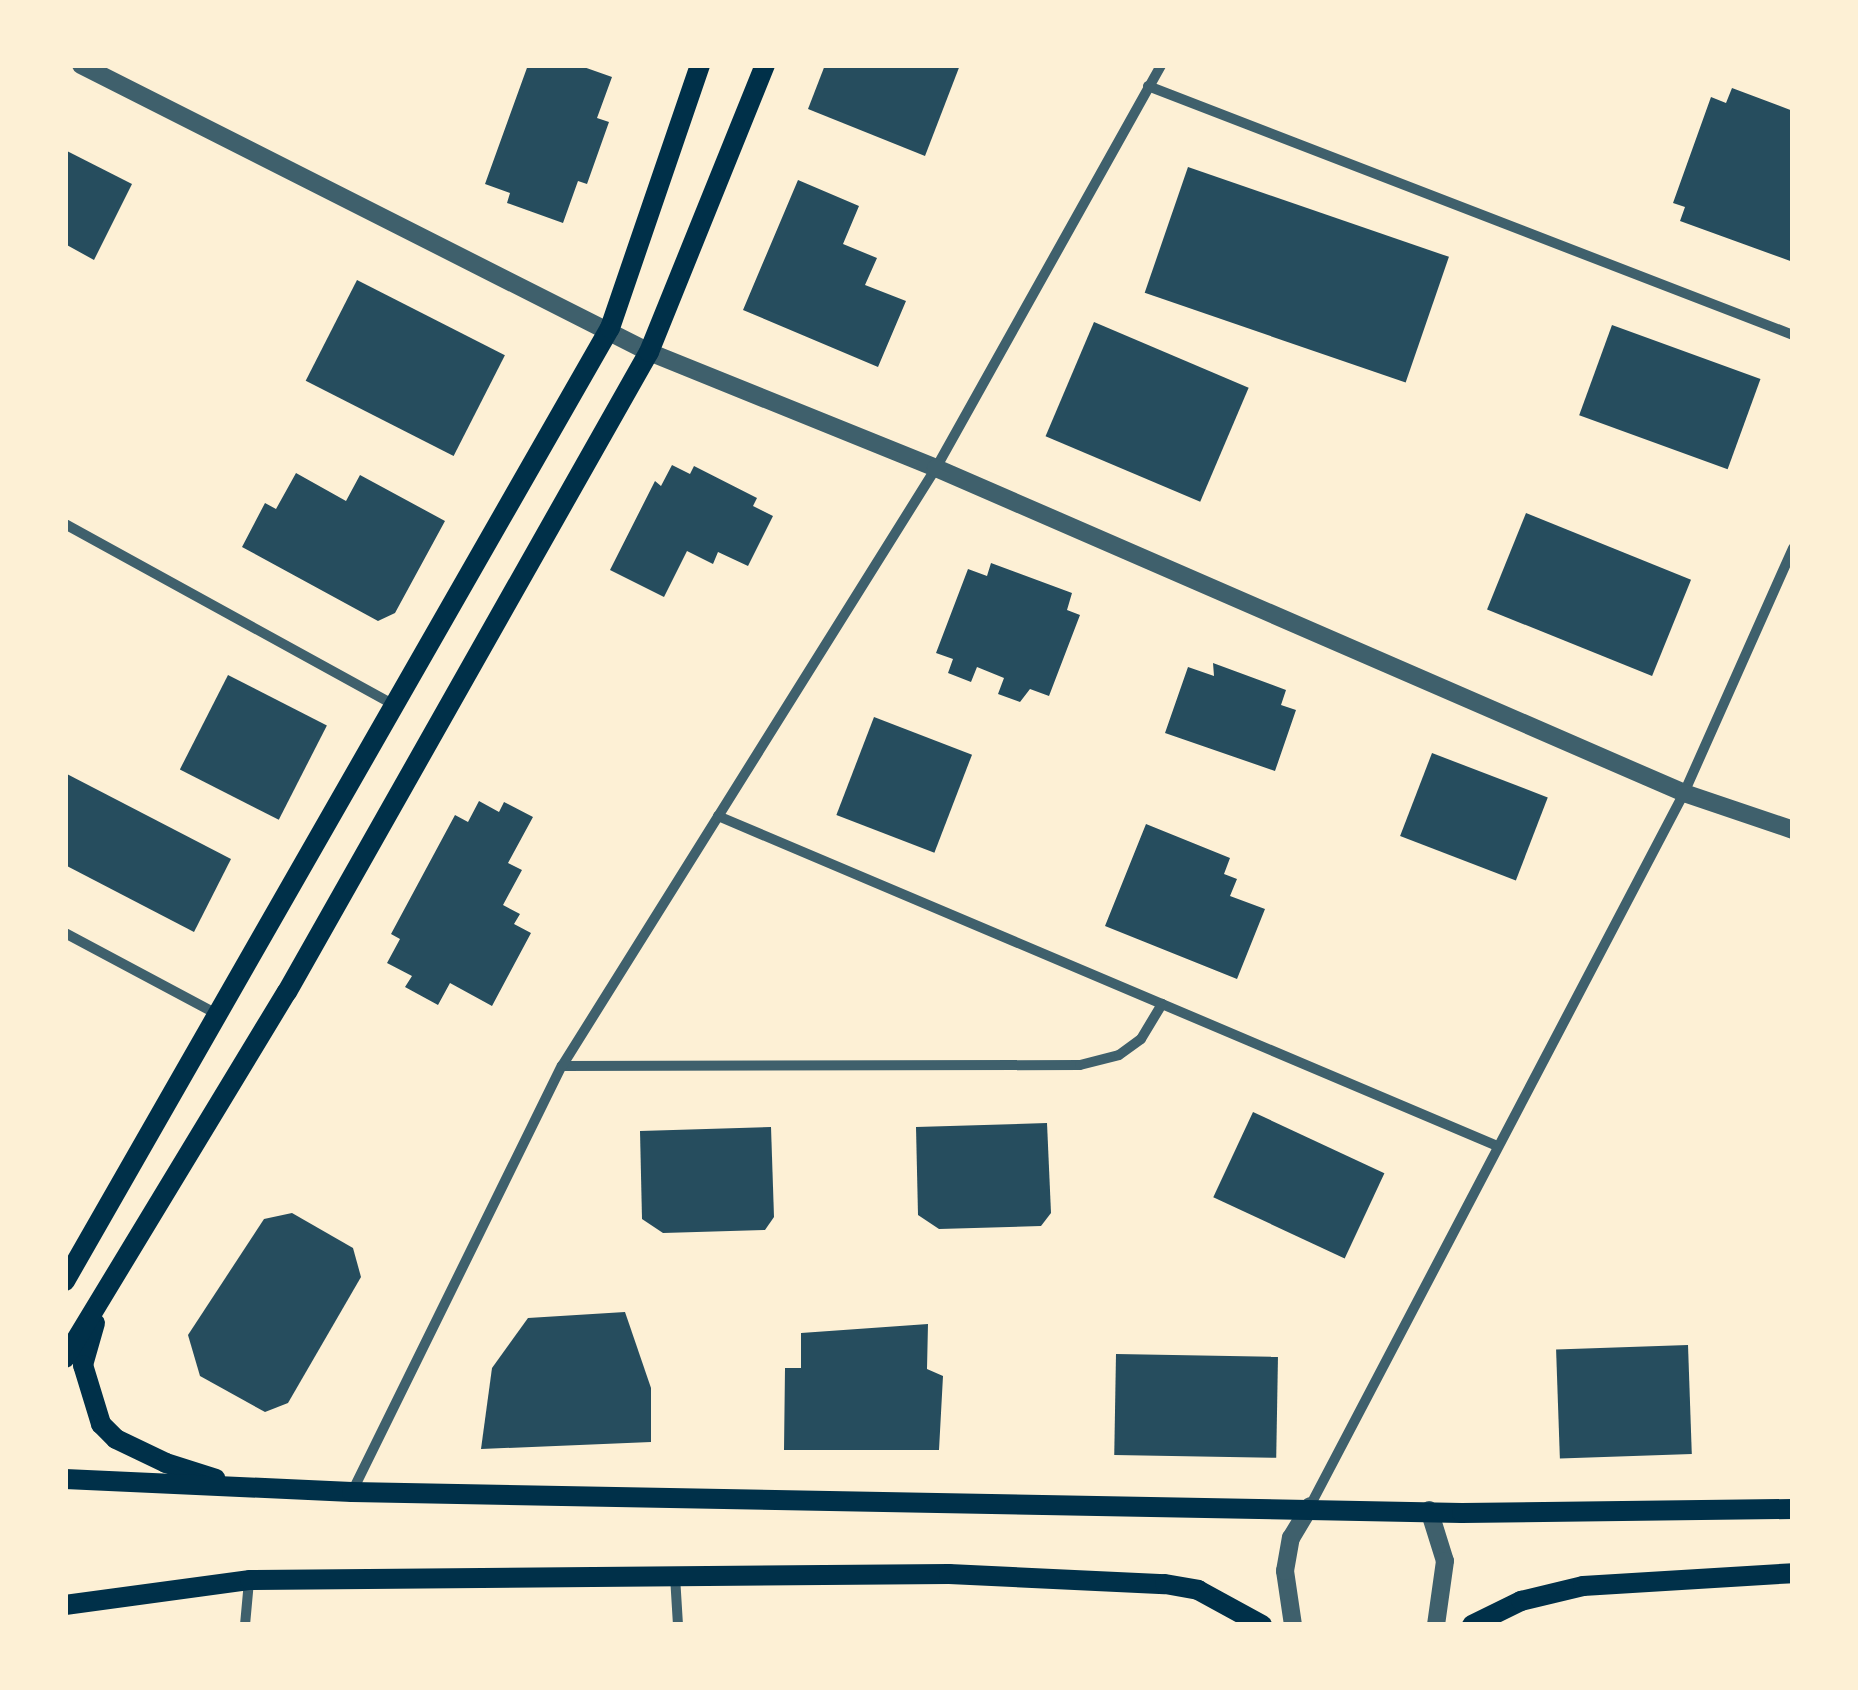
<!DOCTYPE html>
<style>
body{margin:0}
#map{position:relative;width:1858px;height:1690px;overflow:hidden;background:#fdf0d5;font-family:"Public Sans",sans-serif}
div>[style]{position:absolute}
.building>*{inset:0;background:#264d5e;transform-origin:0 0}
.minor>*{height:10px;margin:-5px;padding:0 5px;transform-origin:5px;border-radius:5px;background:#3f606c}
.tertiary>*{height:18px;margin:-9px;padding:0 9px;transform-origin:9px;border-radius:9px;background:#3f606c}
.secondary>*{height:20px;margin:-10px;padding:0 10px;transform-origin:10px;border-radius:10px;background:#003049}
span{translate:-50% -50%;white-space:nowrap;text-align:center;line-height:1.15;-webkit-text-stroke:8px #fdf0d5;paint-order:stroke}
.frame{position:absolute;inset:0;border:68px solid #fdf0d5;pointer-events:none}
</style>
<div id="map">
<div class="building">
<div style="clip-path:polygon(528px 65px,578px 65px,612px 77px,597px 118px,609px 122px,587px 184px,578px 181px,563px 223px,507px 203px,510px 193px,485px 184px)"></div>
<div style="clip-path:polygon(825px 65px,960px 65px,925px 156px,808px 109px)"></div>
<div style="clip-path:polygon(1732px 88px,1793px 111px,1793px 262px,1680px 221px,1685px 207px,1673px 203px,1711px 97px,1726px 103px)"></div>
<div style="clip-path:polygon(65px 150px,132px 184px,94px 260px,65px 244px)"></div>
<div style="left:1188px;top:167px;width:276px;height:133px;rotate:19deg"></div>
<div style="clip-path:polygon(798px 180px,859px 206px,843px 244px,877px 258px,865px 285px,906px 301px,878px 367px,743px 310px)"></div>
<div style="left:357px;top:280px;width:166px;height:113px;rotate:27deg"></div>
<div style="left:1094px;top:322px;width:168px;height:124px;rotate:23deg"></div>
<div style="left:1612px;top:325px;width:158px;height:96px;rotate:20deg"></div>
<div style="clip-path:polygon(672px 465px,690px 474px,694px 466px,757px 498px,753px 506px,773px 516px,748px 566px,718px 552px,713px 564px,687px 551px,664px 597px,610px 570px,655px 481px,661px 486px)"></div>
<div style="clip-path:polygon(296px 473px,346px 501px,360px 475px,445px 521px,395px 613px,378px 621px,242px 547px,265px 503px,276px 509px)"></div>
<div style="left:1526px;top:513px;width:178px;height:104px;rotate:22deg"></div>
<div style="clip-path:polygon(991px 563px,1072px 593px,1067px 610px,1080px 615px,1049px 696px,1030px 689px,1020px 702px,998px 694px,1004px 678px,977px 667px,971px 682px,948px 673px,953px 659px,936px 653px,968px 569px,987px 576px)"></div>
<div style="clip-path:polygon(1213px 663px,1286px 690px,1281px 705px,1296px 710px,1275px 771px,1165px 733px,1188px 667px,1214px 676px)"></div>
<div style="left:228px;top:675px;width:111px;height:106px;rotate:27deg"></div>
<div style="left:874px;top:717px;width:105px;height:105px;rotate:21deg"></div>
<div style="left:1432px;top:753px;width:124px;height:89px;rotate:21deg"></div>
<div style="clip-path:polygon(65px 773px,231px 859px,194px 932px,65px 865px)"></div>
<div style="clip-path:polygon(479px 801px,499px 812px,504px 802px,533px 817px,508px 863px,522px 870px,503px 905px,520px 914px,514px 924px,531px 933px,492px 1006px,450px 983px,438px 1005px,405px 987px,412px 976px,387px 963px,400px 939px,391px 934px,455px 815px,468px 822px)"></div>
<div style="clip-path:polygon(1146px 824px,1230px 858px,1224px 874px,1237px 879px,1230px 896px,1265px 909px,1237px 979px,1105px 926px)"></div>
<div style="left:1253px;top:1112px;width:145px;height:94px;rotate:25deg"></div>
<div style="clip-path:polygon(1047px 1123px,1051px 1213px,1041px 1226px,939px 1229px,918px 1215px,916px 1127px)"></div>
<div style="clip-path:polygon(771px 1127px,774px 1217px,765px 1230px,663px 1233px,642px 1219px,640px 1131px)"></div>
<div style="clip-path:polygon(292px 1213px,353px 1248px,361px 1277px,288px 1403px,265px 1412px,200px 1376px,188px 1335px,264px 1219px)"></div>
<div style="clip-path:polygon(625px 1312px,651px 1388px,651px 1442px,481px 1449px,492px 1368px,528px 1318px)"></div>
<div style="clip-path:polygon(928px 1324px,927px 1369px,943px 1376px,939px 1450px,784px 1450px,785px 1368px,801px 1368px,801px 1333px)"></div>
<div style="left:1688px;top:1345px;width:109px;height:132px;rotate:88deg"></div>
<div style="left:1116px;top:1354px;width:162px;height:101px;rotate:1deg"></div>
</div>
<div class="minor">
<div style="left:1148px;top:86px;width:691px;rotate:21.11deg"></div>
<div style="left:65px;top:524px;width:376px;rotate:28.8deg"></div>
<div style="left:718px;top:816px;width:844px;rotate:22.95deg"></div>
<div style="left:65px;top:933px;width:172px;rotate:28.1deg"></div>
<div style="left:562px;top:1066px;width:518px;rotate:-0.11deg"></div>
<div style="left:1080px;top:1065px;width:40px;rotate:-14.4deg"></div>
<div style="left:1119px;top:1055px;width:27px;rotate:-36deg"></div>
<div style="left:1141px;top:1039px;width:41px;rotate:-59deg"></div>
<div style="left:352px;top:1492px;width:475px;rotate:-63.8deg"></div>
<div style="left:562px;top:1066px;width:705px;rotate:-57.98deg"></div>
<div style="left:936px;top:468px;width:462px;rotate:-60.8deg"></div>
<div style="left:1310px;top:1506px;width:805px;rotate:-62.32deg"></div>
<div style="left:1684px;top:793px;width:268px;rotate:-66deg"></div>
<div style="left:675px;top:1576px;width:49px;rotate:86.5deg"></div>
<div style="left:245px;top:1625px;width:44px;rotate:-84.8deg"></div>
</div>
<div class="tertiary">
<div style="left:81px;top:65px;width:636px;rotate:26.81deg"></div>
<div style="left:649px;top:352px;width:310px;rotate:22deg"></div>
<div style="left:936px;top:468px;width:816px;rotate:23.48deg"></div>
<div style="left:1684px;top:793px;width:115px;rotate:18.7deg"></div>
<div style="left:1429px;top:1510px;width:53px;rotate:72.6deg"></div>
<div style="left:1445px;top:1561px;width:65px;rotate:98deg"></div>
<div style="left:1293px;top:1625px;width:55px;rotate:-98.4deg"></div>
<div style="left:1285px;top:1571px;width:34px;rotate:-80deg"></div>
<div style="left:1291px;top:1538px;width:37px;rotate:-59deg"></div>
</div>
<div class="secondary">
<div style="left:65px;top:1281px;width:1098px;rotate:-60.24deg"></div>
<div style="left:610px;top:328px;width:278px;rotate:-71.1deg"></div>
<div style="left:95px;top:1323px;width:44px;rotate:105.9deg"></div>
<div style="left:83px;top:1365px;width:62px;rotate:73deg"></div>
<div style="left:101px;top:1424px;width:21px;rotate:45deg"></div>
<div style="left:116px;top:1439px;width:55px;rotate:25.6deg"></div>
<div style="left:166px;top:1463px;width:52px;rotate:17.7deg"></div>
<div style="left:65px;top:1358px;width:428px;rotate:-58.8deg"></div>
<div style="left:287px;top:992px;width:735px;rotate:-60.51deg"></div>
<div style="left:649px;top:352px;width:310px;rotate:-68deg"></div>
<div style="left:65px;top:1479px;width:287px;rotate:2.6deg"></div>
<div style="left:352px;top:1492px;width:1110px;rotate:1.08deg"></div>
<div style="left:1462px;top:1513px;width:331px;rotate:-0.7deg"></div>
<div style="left:65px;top:1605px;width:187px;rotate:-7.7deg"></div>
<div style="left:250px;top:1580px;width:699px;rotate:-0.49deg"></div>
<div style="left:949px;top:1574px;width:216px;rotate:2.7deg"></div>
<div style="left:1165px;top:1584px;width:34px;rotate:10deg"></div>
<div style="left:1198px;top:1590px;width:73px;rotate:28.7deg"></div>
<div style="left:1472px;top:1625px;width:55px;rotate:-26.1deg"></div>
<div style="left:1521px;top:1601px;width:64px;rotate:-13.6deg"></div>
<div style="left:1583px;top:1586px;width:210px;rotate:-3.5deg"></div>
</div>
<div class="frame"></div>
</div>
